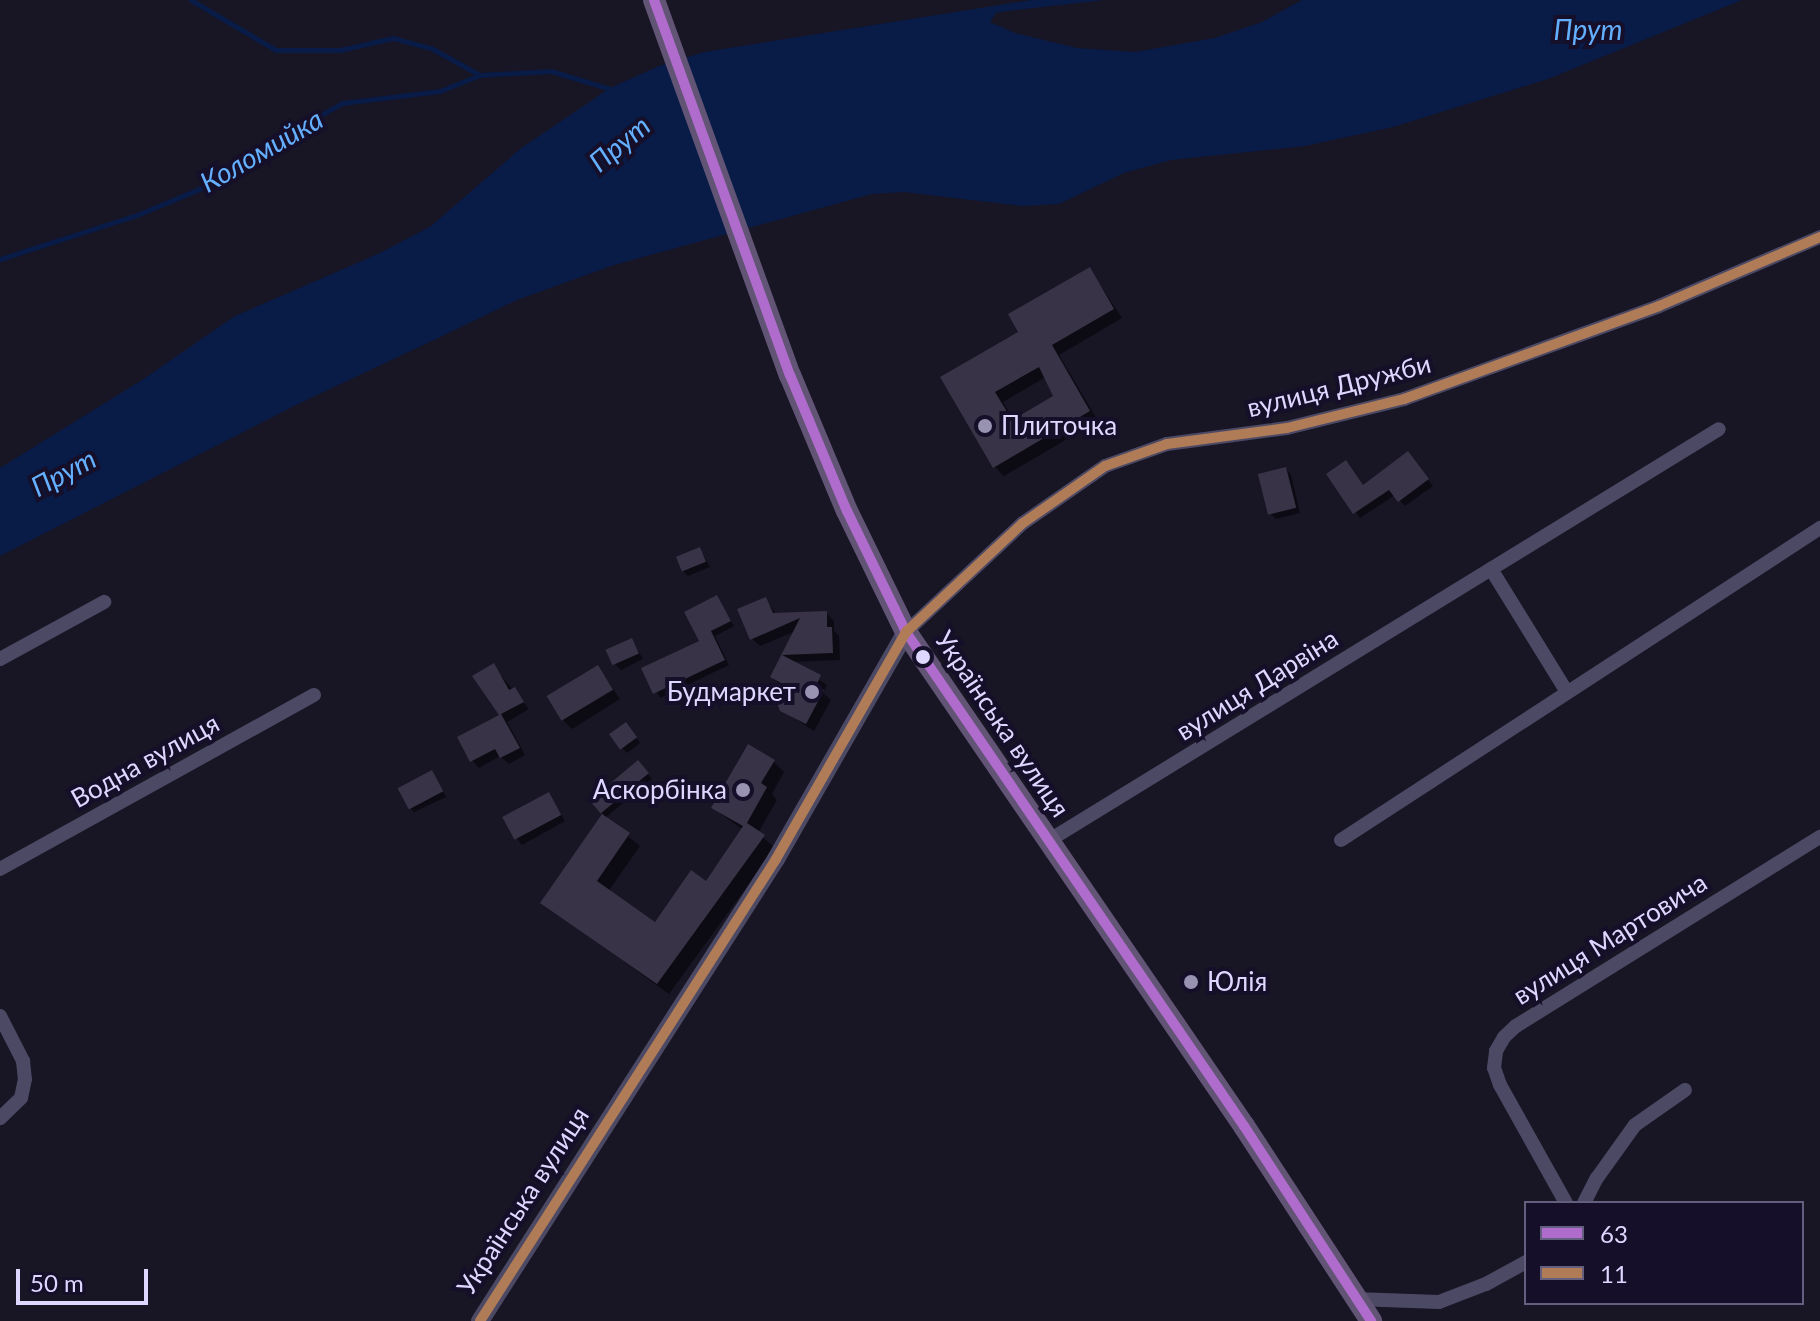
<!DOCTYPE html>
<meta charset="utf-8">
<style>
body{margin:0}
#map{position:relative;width:1820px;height:1321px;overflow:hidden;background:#181524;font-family:Lato,sans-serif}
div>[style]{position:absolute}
.water>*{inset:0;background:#091b47}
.shadow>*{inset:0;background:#0007}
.stream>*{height:5px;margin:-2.5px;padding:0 2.5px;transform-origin:2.5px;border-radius:2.5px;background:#091b47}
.building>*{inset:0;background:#383346;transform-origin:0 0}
.minor>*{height:14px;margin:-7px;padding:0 7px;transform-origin:7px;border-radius:7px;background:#4c4965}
.tertiary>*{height:18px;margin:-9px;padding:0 9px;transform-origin:9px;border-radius:9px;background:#4c4965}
.primary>*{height:22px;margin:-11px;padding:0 11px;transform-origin:11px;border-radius:11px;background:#615475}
.bus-1>*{height:10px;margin:-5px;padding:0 5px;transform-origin:5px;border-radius:5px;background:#b06ccc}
.bus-2>*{height:10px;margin:-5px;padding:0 5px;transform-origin:5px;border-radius:5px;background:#b07c57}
.dots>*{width:22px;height:22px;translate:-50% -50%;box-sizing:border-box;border:4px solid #150f2a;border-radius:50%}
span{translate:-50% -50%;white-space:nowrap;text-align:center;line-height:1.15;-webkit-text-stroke:8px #150f2a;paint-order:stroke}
.street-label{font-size:26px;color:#ded7ff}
.poi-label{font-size:26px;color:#ded7ff}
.left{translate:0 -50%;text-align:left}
.right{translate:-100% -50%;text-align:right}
.water-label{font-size:28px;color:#65afff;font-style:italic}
.legend{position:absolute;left:1524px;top:1201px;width:280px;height:104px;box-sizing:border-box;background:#150f2a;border:2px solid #655f7f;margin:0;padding:10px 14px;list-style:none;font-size:24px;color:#ded7ff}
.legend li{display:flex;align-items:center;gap:16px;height:40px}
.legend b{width:40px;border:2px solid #655f7f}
.scale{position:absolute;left:16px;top:1269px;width:132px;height:36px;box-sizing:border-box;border:4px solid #ded7ff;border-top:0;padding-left:10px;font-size:24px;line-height:28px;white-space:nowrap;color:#ded7ff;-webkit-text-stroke:6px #150f2a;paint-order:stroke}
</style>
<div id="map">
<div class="water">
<div style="clip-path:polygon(1031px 0,1104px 0,1008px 11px,996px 13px,990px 22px,1015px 33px,1077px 48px,1135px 52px,1215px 38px,1262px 22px,1302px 0,1742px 0,1548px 79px,1393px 127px,1305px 146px,1171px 160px,1124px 173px,1059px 204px,1023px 206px,904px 192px,872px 194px,614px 265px,517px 300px,436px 339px,296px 405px,0 556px,0 468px,142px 380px,235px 316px,380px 253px,431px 226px,520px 149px,610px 88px,659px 66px,704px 52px)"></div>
</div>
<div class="shadow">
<div style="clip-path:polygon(evenodd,1090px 270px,1122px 318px,1059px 355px,1098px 421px,1004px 476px,995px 467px,943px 378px,1021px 332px,1090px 270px,1046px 377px,1056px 397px,1014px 421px,1003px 402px,1046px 377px)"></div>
<div style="clip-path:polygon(1413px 459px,1433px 486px,1405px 506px,1395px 495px,1360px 518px,1328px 474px,1364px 487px)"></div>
<div style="clip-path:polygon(1286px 469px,1291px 475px,1300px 513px,1276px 519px,1271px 514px)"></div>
<div style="clip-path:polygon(700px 549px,710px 567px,688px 576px,683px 571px)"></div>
<div style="clip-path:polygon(717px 597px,734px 626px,715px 636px,729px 665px,660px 698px,644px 669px,702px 642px)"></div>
<div style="clip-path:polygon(765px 599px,777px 615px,826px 613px,834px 621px,834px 631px,839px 636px,840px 660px,791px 662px,827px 685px,823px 693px,831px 700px,814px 731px,782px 710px,780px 685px,772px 677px,796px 631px,760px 646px,752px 639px)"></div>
<div style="clip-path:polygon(632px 640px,643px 659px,621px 670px,615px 664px)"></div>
<div style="clip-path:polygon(493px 666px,529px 709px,507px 722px,525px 755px,509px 764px,500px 756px,479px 768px,472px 760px,502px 716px,475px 676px)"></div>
<div style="clip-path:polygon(598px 668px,620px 699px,572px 729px,563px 720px)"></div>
<div style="clip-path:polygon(631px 730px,640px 743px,627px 753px,622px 748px)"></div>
<div style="clip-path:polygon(773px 761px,784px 772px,772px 794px,777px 800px,758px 833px,775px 848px,669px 994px,543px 903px,604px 815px,592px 801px,643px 768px,652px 779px,605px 818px,640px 846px,608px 892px,656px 925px,706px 884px,743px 830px,713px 808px)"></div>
<div style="clip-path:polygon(432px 773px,446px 797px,414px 812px,409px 807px)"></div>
<div style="clip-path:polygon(549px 795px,565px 821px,522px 845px,517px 839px)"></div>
</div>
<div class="stream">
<div style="left:191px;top:0;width:99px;rotate:30.5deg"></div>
<div style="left:276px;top:50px;width:64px"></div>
<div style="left:340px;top:50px;width:54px;rotate:-12.8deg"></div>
<div style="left:393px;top:38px;width:39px;rotate:15deg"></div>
<div style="left:431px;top:48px;width:56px;rotate:28.9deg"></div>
<div style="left:480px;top:75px;width:71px;rotate:-3.2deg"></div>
<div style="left:551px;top:71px;width:66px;rotate:16.8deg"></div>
<div style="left:0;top:259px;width:144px;rotate:-17.8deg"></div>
<div style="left:137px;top:215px;width:73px;rotate:-22.7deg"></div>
<div style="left:204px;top:187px;width:72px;rotate:-33.7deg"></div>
<div style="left:264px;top:147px;width:90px;rotate:-29.4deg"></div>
<div style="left:342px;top:103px;width:99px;rotate:-7deg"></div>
<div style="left:440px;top:91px;width:43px;rotate:-21.8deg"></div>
</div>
<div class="building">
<div style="clip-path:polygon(evenodd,1090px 267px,1114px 309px,1052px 345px,1090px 411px,993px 468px,940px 377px,1018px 332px,1008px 314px,1090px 267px,1039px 367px,1053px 396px,1012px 420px,995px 392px,1039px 367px)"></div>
<div style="clip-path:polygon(1408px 451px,1429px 479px,1398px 502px,1389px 490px,1353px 514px,1326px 474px,1346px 460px,1363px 485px)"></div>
<div style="left:1286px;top:467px;width:42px;height:29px;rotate:76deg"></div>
<div style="left:700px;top:547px;width:16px;height:26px;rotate:68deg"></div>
<div style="clip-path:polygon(717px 595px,731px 621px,711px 631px,725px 660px,653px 694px,641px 668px,699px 641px,684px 612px)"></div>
<div style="clip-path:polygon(766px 597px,773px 613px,827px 611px,827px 627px,832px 627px,833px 653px,782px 655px,821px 675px,816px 686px,824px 690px,806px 724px,780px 711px,774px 696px,781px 683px,770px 677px,800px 618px,750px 640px,737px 609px)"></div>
<div style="left:632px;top:638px;width:17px;height:29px;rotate:66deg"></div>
<div style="clip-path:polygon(494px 663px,509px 690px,515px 687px,524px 702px,501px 714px,520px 748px,500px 758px,495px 749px,470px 762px,457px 737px,499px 715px,472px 676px)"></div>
<div style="left:598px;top:665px;width:29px;height:60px;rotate:59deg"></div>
<div style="left:626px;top:722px;width:19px;height:21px;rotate:54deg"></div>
<div style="clip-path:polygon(748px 744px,775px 760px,761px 783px,767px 787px,747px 823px,765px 835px,657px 984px,540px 903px,602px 814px,630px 833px,597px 881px,655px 922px,691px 870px,706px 881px,743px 826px,711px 808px)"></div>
<div style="left:638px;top:760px;width:17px;height:63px;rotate:50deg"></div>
<div style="left:432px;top:770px;width:24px;height:39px;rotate:62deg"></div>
<div style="left:549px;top:792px;width:26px;height:53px;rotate:62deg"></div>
</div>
<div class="minor">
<div style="left:1491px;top:569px;width:145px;rotate:58.3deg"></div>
<div style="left:906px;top:632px;width:160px;rotate:-43deg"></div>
<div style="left:1023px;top:523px;width:100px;rotate:-34.8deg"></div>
<div style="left:1105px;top:466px;width:66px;rotate:-19.5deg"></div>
<div style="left:1167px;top:444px;width:121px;rotate:-7.6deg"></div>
<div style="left:1287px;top:428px;width:121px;rotate:-13.9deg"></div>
<div style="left:1404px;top:399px;width:271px;rotate:-20deg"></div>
<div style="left:1659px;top:306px;width:175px;rotate:-23.2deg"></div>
<div style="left:0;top:659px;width:119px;rotate:-28.7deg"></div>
<div style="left:1341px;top:840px;width:572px;rotate:-33.08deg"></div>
<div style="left:1048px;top:841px;width:787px;rotate:-31.55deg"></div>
<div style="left:0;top:869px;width:359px;rotate:-29deg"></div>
<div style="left:0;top:1016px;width:51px;rotate:62.9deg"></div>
<div style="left:23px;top:1061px;width:18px;rotate:84deg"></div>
<div style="left:25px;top:1079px;width:19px;rotate:102deg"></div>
<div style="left:21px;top:1098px;width:29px;rotate:136deg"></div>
<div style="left:1566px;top:1203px;width:135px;rotate:-119.2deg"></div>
<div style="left:1500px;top:1085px;width:18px;rotate:-109deg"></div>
<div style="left:1494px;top:1068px;width:17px;rotate:-83deg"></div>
<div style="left:1496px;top:1051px;width:16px;rotate:-60deg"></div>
<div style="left:1504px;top:1037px;width:16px;rotate:-43deg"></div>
<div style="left:1516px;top:1026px;width:358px;rotate:-31.9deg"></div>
<div style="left:1584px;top:1203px;width:28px;rotate:-63deg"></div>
<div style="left:1597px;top:1178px;width:65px;rotate:-54.4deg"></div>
<div style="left:1635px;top:1125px;width:61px;rotate:-35deg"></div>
<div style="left:1355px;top:1299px;width:84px;rotate:2deg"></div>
<div style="left:1439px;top:1302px;width:50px;rotate:-21deg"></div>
<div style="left:1486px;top:1284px;width:46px;rotate:-28.8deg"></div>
</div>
<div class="tertiary">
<div style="left:480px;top:1321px;width:549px;rotate:-57.35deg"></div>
<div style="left:776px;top:859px;width:262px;rotate:-60.2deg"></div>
</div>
<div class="primary">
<div style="left:654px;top:0;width:399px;rotate:70.1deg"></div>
<div style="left:790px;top:375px;width:147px;rotate:67.3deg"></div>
<div style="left:847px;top:511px;width:135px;rotate:64deg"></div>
<div style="left:906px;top:632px;width:599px;rotate:55.62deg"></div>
<div style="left:1244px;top:1126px;width:233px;rotate:56.9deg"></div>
</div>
<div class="bus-1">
<div style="left:654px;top:0;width:399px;rotate:70.1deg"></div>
<div style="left:790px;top:375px;width:147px;rotate:67.3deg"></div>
<div style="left:847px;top:511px;width:135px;rotate:64deg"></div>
<div style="left:906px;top:632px;width:599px;rotate:55.62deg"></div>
<div style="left:1244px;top:1126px;width:233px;rotate:56.9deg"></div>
</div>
<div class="bus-2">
<div style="left:480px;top:1321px;width:549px;rotate:-57.35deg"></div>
<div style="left:776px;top:859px;width:262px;rotate:-60.2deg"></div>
<div style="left:906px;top:632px;width:160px;rotate:-43deg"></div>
<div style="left:1023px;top:523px;width:100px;rotate:-34.8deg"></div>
<div style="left:1105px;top:466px;width:66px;rotate:-19.5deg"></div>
<div style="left:1167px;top:444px;width:121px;rotate:-7.6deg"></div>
<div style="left:1287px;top:428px;width:121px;rotate:-13.9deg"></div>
<div style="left:1404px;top:399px;width:271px;rotate:-20deg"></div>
<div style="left:1659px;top:306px;width:175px;rotate:-23.2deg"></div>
</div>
<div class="dots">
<div style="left:985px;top:426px;background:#9993b2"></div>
<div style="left:923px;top:657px;background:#ded7ff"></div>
<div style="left:812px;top:692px;background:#9993b2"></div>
<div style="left:743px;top:790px;background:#9993b2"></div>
<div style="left:1191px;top:982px;background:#9993b2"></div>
</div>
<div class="street-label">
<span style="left:1339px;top:386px;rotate:-14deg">вулиця Дружби</span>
<span style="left:1257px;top:685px;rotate:-32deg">вулиця Дарвіна</span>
<span style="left:1002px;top:724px;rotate:56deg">Українська вулиця</span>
<span style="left:145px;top:761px;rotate:-29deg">Водна вулиця</span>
<span style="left:1610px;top:939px;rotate:-32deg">вулиця Мартовича</span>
<span style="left:523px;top:1201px;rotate:-57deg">Українська вулиця</span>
</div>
<div class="poi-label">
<span class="left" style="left:1001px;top:426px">Плиточка</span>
<span class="right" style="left:796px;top:692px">Будмаркет</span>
<span class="right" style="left:727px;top:790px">Аскорбінка</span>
<span class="left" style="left:1207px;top:982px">Юлія</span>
</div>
<div class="water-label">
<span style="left:1588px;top:29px">Прут</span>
<span style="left:619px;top:143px;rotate:-40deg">Прут</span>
<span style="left:261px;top:150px;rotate:-30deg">Коломийка</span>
<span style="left:63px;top:472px;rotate:-28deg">Прут</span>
</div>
<ul class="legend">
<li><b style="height:10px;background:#b06ccc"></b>63</li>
<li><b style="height:10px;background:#b07c57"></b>11</li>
</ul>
<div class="scale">50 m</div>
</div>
